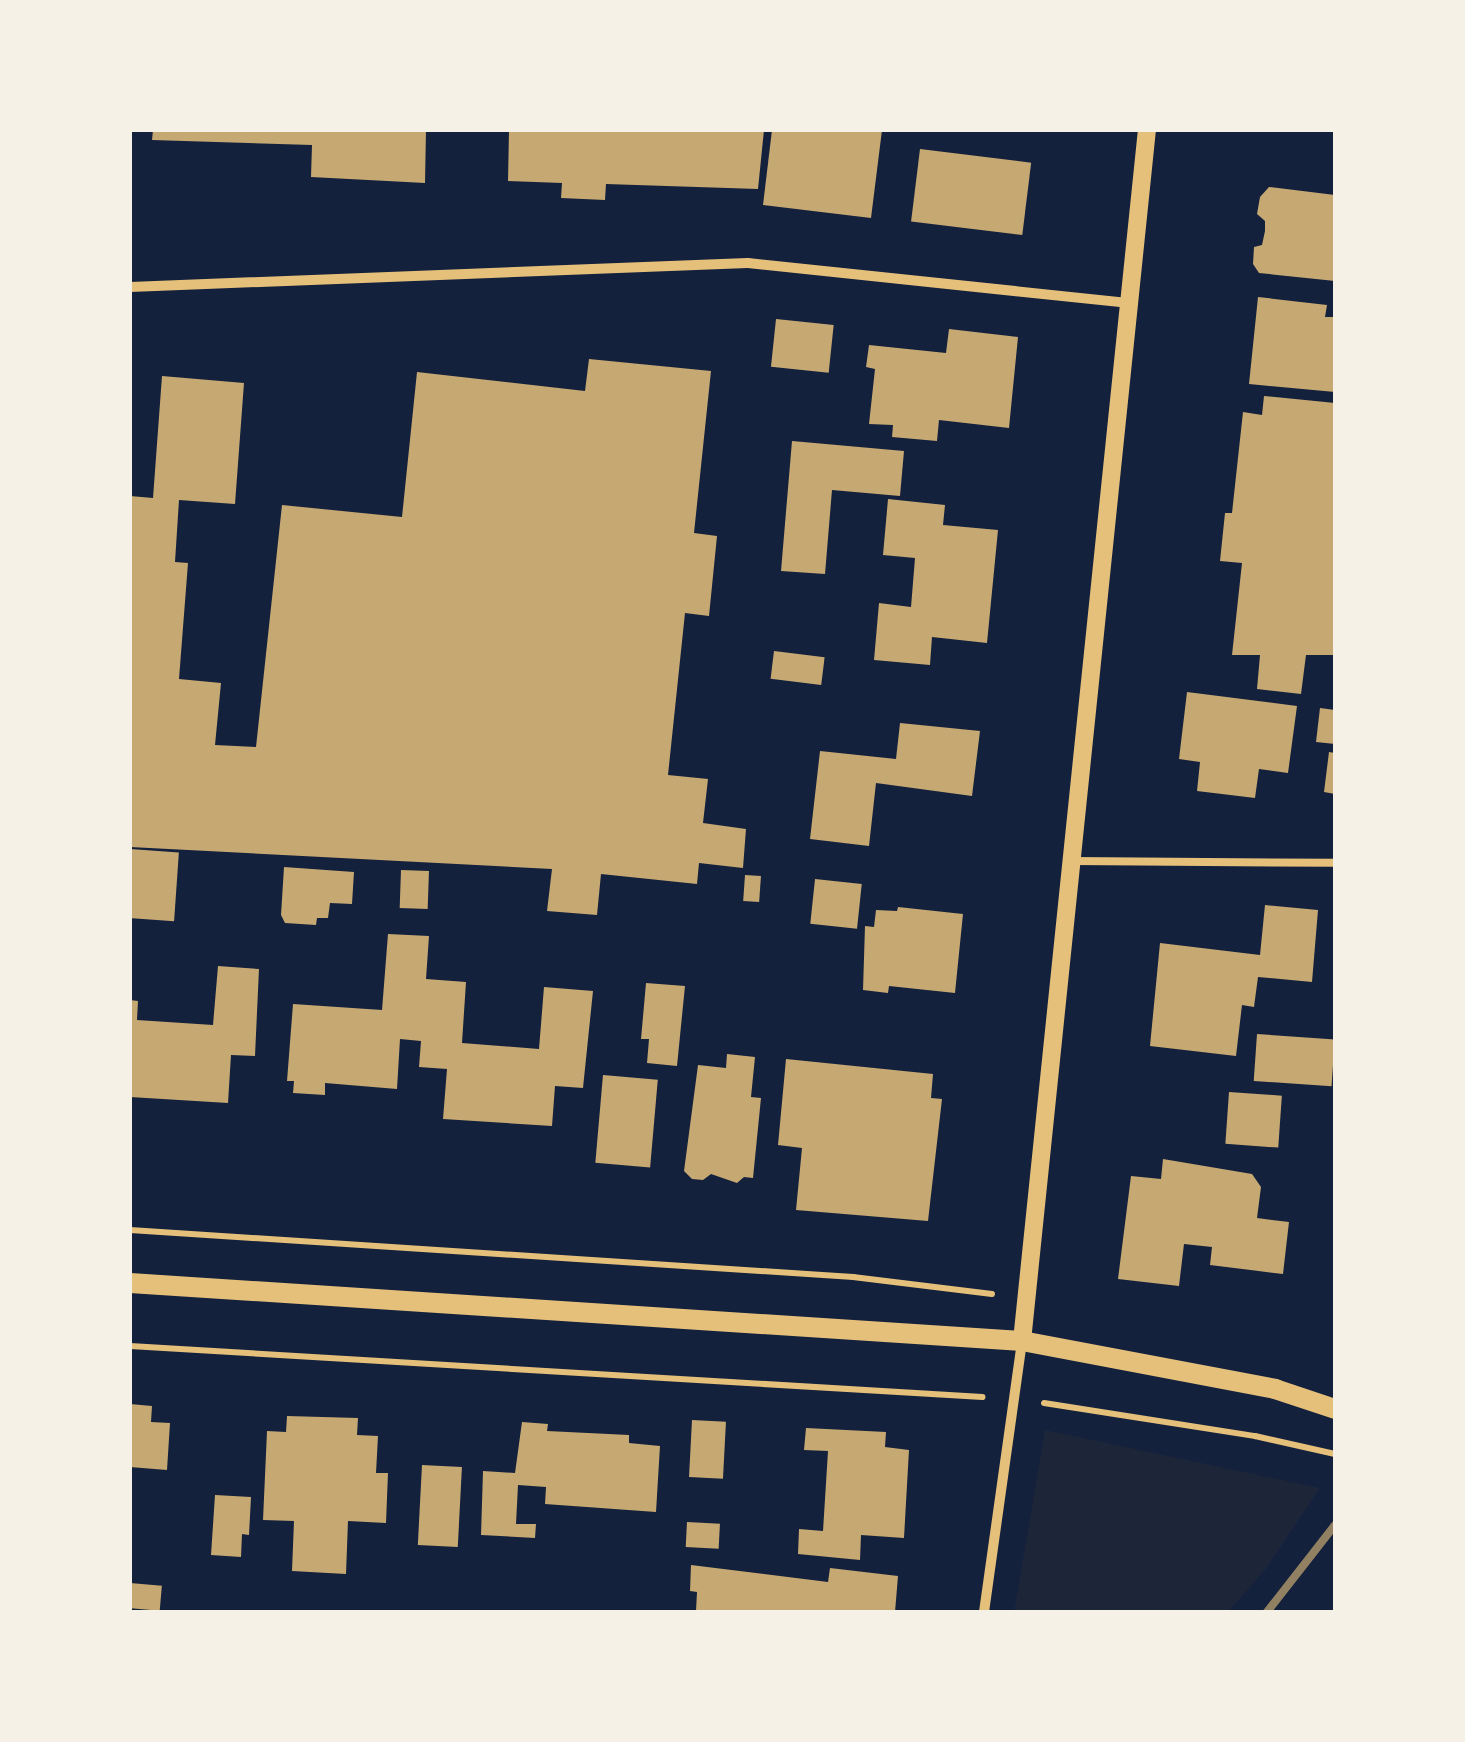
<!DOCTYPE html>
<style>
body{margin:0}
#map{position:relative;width:1465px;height:1742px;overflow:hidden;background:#14213d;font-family:Rubik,sans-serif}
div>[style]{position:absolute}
.green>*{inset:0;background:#1d2539}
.building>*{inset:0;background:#c6a872;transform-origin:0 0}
.path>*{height:6px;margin:-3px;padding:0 3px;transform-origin:3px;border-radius:3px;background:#e5c07b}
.service>*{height:8px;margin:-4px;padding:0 4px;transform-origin:4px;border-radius:4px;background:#e5c07b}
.minor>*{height:10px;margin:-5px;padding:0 5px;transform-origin:5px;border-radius:5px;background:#e5c07b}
.tertiary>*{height:18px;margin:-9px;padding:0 9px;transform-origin:9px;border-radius:9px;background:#e5c07b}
.secondary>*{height:20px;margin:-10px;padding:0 10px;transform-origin:10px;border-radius:10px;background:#e5c07b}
.rail>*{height:8px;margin:-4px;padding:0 4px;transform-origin:4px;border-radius:4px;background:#918062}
span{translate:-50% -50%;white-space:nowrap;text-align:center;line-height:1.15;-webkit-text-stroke:10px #f6f1e7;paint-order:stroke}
.frame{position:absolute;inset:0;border:132px solid #f6f1e7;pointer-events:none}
</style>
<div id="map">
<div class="green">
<div style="clip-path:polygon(1045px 1430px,1320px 1488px,1265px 1570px,1228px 1612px,1014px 1612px)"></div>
</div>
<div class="building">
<div style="clip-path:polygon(153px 130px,426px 130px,425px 183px,311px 177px,312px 145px,152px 140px)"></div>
<div style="clip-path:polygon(509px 130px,764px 130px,758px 189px,606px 184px,605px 200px,561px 198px,562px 183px,508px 181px)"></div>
<div style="clip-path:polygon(772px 130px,882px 130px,871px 218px,763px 205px)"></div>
<div style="left:920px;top:149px;width:112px;height:73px;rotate:7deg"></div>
<div style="clip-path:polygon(1269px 187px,1335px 195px,1335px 281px,1259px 273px,1253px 264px,1254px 247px,1262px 245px,1265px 231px,1265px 221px,1257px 214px,1260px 197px)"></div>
<div style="clip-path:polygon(1258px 297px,1327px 305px,1325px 317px,1335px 317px,1335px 392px,1249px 384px)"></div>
<div style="left:776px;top:319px;width:58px;height:48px;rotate:6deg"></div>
<div style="clip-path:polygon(949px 329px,1018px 337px,1009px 428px,939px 420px,937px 441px,892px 437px,893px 425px,869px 424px,875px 369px,866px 367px,869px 345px,946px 353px)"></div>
<div style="clip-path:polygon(589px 359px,711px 371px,694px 533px,717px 536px,709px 616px,685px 613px,668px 775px,708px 779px,703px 823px,746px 829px,743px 868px,699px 863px,697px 884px,601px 874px,597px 915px,547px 911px,552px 869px,130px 847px,130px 496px,153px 498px,162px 376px,244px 383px,235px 504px,179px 500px,175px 562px,188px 563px,179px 679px,221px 683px,215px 745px,256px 747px,282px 505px,402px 517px,417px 372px,585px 391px)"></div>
<div style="clip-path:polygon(1264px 396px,1335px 403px,1335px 655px,1306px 655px,1301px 694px,1257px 689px,1260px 655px,1232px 655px,1242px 563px,1220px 561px,1225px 513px,1232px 513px,1243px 412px,1262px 415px)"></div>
<div style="clip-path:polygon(792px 441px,904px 451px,900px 496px,832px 490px,825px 574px,781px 571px)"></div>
<div style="clip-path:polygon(888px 499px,945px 505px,943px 525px,998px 530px,987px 643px,932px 637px,930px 665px,874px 660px,879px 603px,911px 607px,915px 558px,883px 555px)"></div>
<div style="left:774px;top:651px;width:51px;height:28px;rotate:7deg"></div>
<div style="clip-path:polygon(1187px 692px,1297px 706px,1288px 773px,1259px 769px,1255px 798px,1197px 791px,1200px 762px,1179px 759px)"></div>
<div style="clip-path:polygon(1320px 708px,1335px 710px,1335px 744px,1316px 742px)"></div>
<div style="clip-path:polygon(900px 723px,980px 731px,972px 796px,876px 783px,869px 846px,810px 839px,820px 751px,896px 759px)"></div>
<div style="clip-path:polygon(1329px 752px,1335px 753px,1335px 794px,1324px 792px)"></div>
<div style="left:130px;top:849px;width:49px;height:69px;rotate:4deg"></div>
<div style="clip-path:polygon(284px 867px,354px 872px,352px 904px,330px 903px,328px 918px,317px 918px,316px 925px,285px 923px,281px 915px)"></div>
<div style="left:401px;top:870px;width:28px;height:38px;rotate:2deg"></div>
<div style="left:745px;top:875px;width:16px;height:26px;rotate:4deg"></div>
<div style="left:815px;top:879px;width:47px;height:45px;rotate:6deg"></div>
<div style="clip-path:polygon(1265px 905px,1318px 910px,1312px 982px,1258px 977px,1254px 1007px,1242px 1005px,1236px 1056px,1150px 1046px,1160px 943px,1260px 955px)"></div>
<div style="clip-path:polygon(898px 907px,963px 914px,955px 993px,889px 986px,888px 993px,863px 990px,865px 926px,874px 927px,876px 910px,897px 911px)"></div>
<div style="clip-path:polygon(388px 934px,429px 936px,426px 979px,466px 982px,462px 1043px,539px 1049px,544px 987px,593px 991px,583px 1088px,555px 1086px,552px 1126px,443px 1119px,447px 1069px,419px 1067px,421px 1041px,400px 1039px,397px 1089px,325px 1083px,325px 1095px,293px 1093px,294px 1081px,287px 1081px,293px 1004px,382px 1010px)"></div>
<div style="clip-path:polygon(218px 966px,259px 969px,255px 1056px,231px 1055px,228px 1103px,130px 1097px,130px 1000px,138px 1001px,137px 1020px,213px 1025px)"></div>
<div style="clip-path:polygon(646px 983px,685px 986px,677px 1066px,647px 1063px,649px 1039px,641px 1039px)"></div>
<div style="left:1257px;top:1034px;width:78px;height:47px;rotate:4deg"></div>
<div style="clip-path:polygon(727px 1054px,755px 1057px,751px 1097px,761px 1098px,753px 1178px,744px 1177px,737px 1183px,711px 1174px,703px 1180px,692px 1179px,684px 1171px,698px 1065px,726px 1068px)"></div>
<div style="clip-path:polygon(786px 1059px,933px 1074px,931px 1098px,942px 1099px,928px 1221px,796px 1210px,802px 1148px,778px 1145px)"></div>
<div style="left:603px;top:1075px;width:55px;height:88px;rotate:5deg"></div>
<div style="left:1229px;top:1092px;width:53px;height:52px;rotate:4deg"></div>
<div style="clip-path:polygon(1163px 1159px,1252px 1174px,1261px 1187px,1257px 1218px,1289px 1222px,1283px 1274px,1210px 1265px,1212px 1247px,1184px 1244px,1179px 1286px,1118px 1279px,1131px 1176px,1161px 1179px)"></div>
<div style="clip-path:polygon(130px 1404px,152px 1406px,151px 1422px,170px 1423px,167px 1470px,130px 1467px)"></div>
<div style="clip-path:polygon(287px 1416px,358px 1418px,357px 1435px,378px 1436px,376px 1473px,388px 1473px,386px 1523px,348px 1521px,346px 1574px,292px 1571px,294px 1521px,263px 1520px,267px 1431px,286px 1432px)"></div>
<div style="left:692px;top:1420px;width:34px;height:57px;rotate:3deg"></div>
<div style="clip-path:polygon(522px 1422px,548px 1424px,547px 1431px,629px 1435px,629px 1443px,660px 1446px,656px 1512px,545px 1504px,546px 1487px,518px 1485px,516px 1524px,536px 1524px,535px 1538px,481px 1535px,483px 1471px,515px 1473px)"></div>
<div style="clip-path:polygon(806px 1428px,886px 1432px,885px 1447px,909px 1450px,904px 1538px,861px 1535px,860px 1560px,798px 1554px,799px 1529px,823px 1531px,828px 1451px,804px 1450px)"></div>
<div style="left:422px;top:1465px;width:40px;height:80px;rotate:3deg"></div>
<div style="clip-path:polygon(215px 1495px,251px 1497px,249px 1535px,242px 1534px,241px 1557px,211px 1555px)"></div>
<div style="left:687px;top:1522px;width:33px;height:25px;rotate:3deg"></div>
<div style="clip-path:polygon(691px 1565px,828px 1582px,830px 1568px,898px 1576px,895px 1612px,696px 1611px,697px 1592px,690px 1591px)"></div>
<div style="left:130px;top:1583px;width:32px;height:25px;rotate:5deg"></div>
</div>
<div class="path">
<div style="left:130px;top:1230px;width:725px;rotate:3.72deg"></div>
<div style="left:853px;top:1277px;width:140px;rotate:7deg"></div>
<div style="left:130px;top:1346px;width:854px;rotate:3.43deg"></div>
<div style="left:1044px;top:1403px;width:214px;rotate:8.9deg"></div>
<div style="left:1255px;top:1436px;width:82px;rotate:12.7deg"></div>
</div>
<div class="service">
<div style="left:1072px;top:861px;width:263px;rotate:0.4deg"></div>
</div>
<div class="minor">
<div style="left:130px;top:287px;width:618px;rotate:-2.22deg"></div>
<div style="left:748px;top:263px;width:384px;rotate:6deg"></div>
<div style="left:984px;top:1612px;width:274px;rotate:-82deg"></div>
</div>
<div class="tertiary">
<div style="left:1022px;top:1341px;width:1217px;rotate:-84.11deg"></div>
</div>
<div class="secondary">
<div style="left:130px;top:1283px;width:894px;rotate:3.72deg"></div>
<div style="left:1022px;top:1341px;width:258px;rotate:10.7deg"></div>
<div style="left:1275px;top:1389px;width:63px;rotate:18.4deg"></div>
</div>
<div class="rail">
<div style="left:1267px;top:1612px;width:110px;rotate:-52deg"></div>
</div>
<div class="frame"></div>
</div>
